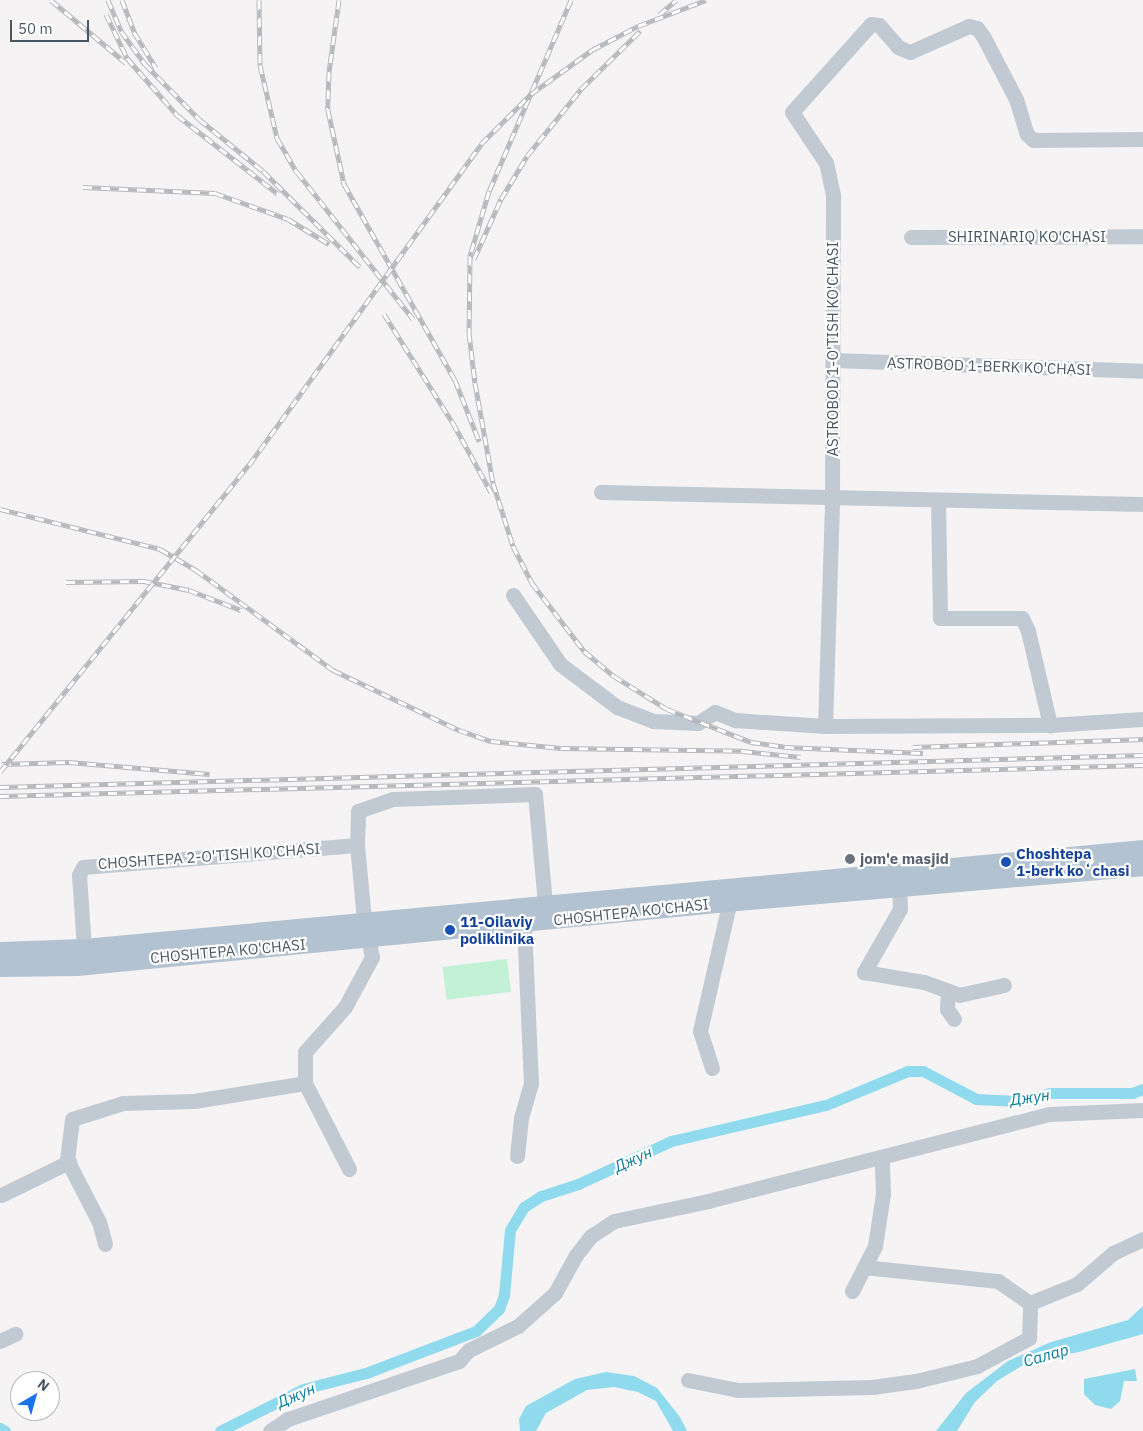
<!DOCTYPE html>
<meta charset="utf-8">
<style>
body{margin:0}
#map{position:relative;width:1143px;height:1431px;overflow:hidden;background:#f5f3f3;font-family:"IBM Plex Sans",sans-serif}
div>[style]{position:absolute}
.green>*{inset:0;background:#c3f1d5;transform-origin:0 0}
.water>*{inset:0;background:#90daee}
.canal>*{height:11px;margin:-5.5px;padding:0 5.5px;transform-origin:5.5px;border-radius:5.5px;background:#90daee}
.minor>*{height:15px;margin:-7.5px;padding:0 7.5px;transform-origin:7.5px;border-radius:7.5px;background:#c1cad2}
.major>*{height:19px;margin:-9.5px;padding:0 9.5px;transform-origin:9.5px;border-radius:9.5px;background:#b3c2d1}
.rail>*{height:5px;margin-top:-2.5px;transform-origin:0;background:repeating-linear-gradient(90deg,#fff 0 9px,#b5b8bd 0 18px);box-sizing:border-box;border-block:1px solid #b5b8bd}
.dots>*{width:14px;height:14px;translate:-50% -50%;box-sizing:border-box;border:2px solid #fff;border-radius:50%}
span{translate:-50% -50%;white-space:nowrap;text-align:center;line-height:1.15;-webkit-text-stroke:4.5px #fff;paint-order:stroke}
.street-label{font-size:15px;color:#4a5661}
.transit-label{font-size:15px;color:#164399;font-weight:700}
.left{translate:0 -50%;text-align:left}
.worship-label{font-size:15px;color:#5b616d;font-weight:700}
.water-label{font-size:16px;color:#0c7c9b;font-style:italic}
.north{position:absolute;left:10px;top:1371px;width:50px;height:50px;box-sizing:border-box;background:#fff;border:1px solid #b7bbc0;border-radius:50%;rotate:38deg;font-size:14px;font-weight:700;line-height:20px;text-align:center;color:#4a5661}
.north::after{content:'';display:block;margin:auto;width:18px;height:22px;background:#1a73e8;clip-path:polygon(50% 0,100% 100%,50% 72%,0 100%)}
.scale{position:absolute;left:10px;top:20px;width:79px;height:22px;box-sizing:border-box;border:2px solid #4a5661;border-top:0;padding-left:6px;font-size:15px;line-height:18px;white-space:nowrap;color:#4a5661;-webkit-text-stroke:4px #fff;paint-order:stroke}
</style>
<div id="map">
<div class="green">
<div style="left:507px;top:959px;width:33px;height:65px;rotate:83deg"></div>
</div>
<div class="water">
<div style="clip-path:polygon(1143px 1306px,1143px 1334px,1079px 1352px,1030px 1361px,997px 1381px,975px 1402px,957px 1431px,936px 1431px,966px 1393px,1008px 1361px,1051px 1342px,1128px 1320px)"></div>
<div style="clip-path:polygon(1135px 1369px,1137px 1381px,1124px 1381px,1120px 1401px,1111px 1409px,1095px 1405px,1084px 1394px,1084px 1379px)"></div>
<div style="clip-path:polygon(606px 1372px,634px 1376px,657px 1388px,680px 1417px,687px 1431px,673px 1431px,656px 1401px,638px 1392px,614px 1387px,587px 1390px,546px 1413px,536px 1431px,520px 1431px,519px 1419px,526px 1406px,575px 1379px)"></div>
</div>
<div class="canal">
<div style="left:0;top:1428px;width:6px;rotate:31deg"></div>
<div style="left:220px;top:1431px;width:93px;rotate:-26.8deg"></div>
<div style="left:303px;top:1389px;width:65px;rotate:-14.3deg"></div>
<div style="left:366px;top:1373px;width:118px;rotate:-20.9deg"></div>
<div style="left:476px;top:1331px;width:32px;rotate:-44deg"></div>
<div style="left:499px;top:1309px;width:15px;rotate:-70deg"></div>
<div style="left:504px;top:1295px;width:65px;rotate:-84.7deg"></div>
<div style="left:510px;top:1230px;width:27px;rotate:-59deg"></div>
<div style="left:524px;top:1207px;width:20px;rotate:-33deg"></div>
<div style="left:541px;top:1196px;width:39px;rotate:-18deg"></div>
<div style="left:578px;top:1184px;width:102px;rotate:-24.8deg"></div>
<div style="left:671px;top:1141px;width:159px;rotate:-13.1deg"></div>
<div style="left:826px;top:1105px;width:89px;rotate:-22.5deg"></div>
<div style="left:908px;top:1071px;width:15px"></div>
<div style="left:923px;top:1071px;width:60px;rotate:27.8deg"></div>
<div style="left:976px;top:1099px;width:44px;rotate:2.6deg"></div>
<div style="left:1020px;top:1101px;width:30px;rotate:-15deg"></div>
<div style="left:1049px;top:1093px;width:83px"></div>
<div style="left:1132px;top:1093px;width:12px;rotate:-20deg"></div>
</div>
<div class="minor">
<div style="left:911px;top:237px;width:232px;rotate:-0.2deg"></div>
<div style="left:834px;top:360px;width:309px;rotate:2deg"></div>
<div style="left:601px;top:492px;width:542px;rotate:1.27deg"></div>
<div style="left:938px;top:500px;width:118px;rotate:89deg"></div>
<div style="left:940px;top:618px;width:82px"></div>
<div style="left:1022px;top:618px;width:14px;rotate:65deg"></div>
<div style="left:1028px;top:631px;width:97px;rotate:76.8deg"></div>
<div style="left:513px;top:595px;width:83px;rotate:55.7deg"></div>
<div style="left:560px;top:664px;width:71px;rotate:37deg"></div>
<div style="left:617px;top:707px;width:39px;rotate:21deg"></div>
<div style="left:653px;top:721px;width:45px;rotate:2.5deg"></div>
<div style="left:698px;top:723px;width:20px;rotate:-33deg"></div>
<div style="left:715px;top:712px;width:22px;rotate:22deg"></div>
<div style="left:735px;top:720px;width:90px;rotate:3.8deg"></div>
<div style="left:825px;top:726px;width:225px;rotate:-0.3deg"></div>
<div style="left:1050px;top:725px;width:93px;rotate:-3.7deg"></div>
<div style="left:825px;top:726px;width:229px;rotate:-88.2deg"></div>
<div style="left:832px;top:497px;width:302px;rotate:-89.8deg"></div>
<div style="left:833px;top:195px;width:33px;rotate:-102deg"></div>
<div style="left:826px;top:163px;width:61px;rotate:-123.7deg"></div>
<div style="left:792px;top:112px;width:118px;rotate:-48.1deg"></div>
<div style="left:871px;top:24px;width:8px;rotate:7deg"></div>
<div style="left:879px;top:25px;width:29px;rotate:49deg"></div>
<div style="left:898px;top:47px;width:13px;rotate:23deg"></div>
<div style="left:910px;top:52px;width:64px;rotate:-23.8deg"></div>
<div style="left:969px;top:26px;width:8px;rotate:14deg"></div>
<div style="left:977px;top:28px;width:10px;rotate:53deg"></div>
<div style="left:983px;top:36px;width:71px;rotate:62.4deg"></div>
<div style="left:1016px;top:99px;width:37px;rotate:73deg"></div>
<div style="left:1027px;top:134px;width:8px;rotate:45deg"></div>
<div style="left:1033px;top:140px;width:110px;rotate:-0.5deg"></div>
<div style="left:899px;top:889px;width:20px;rotate:87deg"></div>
<div style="left:900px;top:909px;width:73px;rotate:119.7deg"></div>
<div style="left:864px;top:972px;width:61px;rotate:9.5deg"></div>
<div style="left:924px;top:982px;width:37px;rotate:20deg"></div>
<div style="left:959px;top:995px;width:46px;rotate:-12.5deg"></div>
<div style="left:84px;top:948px;width:73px;rotate:-93.9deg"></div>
<div style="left:79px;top:875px;width:9px;rotate:-63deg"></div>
<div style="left:83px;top:867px;width:275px;rotate:-4.6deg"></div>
<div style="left:948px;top:993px;width:16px;rotate:94deg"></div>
<div style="left:947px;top:1009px;width:12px;rotate:55deg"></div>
<div style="left:712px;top:1068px;width:39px;rotate:-108deg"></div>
<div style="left:700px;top:1031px;width:125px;rotate:-77.1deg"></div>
<div style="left:728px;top:909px;width:7px;rotate:-106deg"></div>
<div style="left:517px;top:1156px;width:38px;rotate:-84deg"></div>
<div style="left:521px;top:1118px;width:35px;rotate:-74deg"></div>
<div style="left:531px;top:1084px;width:162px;rotate:-92.5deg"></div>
<div style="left:349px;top:1169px;width:97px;rotate:-117.1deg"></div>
<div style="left:305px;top:1083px;width:31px;rotate:-90deg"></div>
<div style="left:305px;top:1052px;width:60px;rotate:-48.4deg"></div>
<div style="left:345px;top:1007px;width:57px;rotate:-61.6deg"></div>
<div style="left:372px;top:957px;width:38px;rotate:-102deg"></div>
<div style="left:364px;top:920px;width:75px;rotate:-95.3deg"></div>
<div style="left:357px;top:845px;width:34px;rotate:-88deg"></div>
<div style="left:358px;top:811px;width:37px;rotate:-19deg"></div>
<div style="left:393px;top:799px;width:142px;rotate:-2deg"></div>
<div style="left:535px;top:794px;width:109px;rotate:84.8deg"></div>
<div style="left:1px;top:1195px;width:76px;rotate:-25.9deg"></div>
<div style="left:105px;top:1244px;width:23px;rotate:-105deg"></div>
<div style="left:99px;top:1222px;width:70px;rotate:-117.3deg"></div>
<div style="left:67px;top:1160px;width:41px;rotate:-83deg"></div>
<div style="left:72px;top:1119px;width:53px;rotate:-17.4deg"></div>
<div style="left:123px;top:1103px;width:71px;rotate:-1.6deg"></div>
<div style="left:194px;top:1101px;width:112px;rotate:-9.2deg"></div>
<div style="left:864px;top:1267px;width:135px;rotate:6deg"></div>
<div style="left:998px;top:1281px;width:39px;rotate:35deg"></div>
<div style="left:852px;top:1291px;width:51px;rotate:-62.9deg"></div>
<div style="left:875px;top:1246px;width:53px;rotate:-81.3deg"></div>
<div style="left:883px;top:1194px;width:37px;rotate:-92deg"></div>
<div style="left:1030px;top:1303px;width:51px;rotate:-22deg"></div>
<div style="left:1077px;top:1284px;width:48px;rotate:-40.7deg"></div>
<div style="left:1113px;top:1253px;width:33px;rotate:-25deg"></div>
<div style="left:0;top:1341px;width:17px;rotate:-25deg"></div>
<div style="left:688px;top:1380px;width:51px;rotate:11.3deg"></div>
<div style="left:738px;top:1390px;width:134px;rotate:-1.3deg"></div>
<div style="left:872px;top:1387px;width:44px;rotate:-7.8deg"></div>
<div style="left:916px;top:1381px;width:63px;rotate:-13.8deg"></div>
<div style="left:977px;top:1366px;width:59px;rotate:-28.3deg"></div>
<div style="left:1029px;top:1338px;width:35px;rotate:-88deg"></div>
<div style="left:270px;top:1431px;width:22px;rotate:-34deg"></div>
<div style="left:288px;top:1419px;width:181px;rotate:-18.7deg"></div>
<div style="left:459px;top:1361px;width:15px;rotate:-48deg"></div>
<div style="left:469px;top:1350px;width:55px;rotate:-26.1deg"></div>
<div style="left:518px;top:1326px;width:50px;rotate:-41.7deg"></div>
<div style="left:555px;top:1293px;width:43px;rotate:-61.1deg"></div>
<div style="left:576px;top:1255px;width:24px;rotate:-52deg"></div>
<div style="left:591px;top:1236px;width:27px;rotate:-33deg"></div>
<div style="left:614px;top:1221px;width:96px;rotate:-12deg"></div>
<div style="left:708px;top:1201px;width:352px;rotate:-14.3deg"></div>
<div style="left:1049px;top:1114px;width:94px;rotate:-2.4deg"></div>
</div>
<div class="major">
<div style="left:0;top:951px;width:84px;rotate:-2deg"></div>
<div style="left:84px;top:948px;width:1064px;rotate:-5.34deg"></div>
<div style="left:0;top:967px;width:77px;rotate:-0.7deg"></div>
<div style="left:77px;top:966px;width:652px;rotate:-5.63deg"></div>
<div style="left:726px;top:902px;width:419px;rotate:-4.9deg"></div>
</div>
<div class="rail">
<div style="left:51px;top:0;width:98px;rotate:40deg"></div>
<div style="left:108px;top:0;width:34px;rotate:67deg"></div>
<div style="left:121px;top:31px;width:41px;rotate:54deg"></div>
<div style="left:145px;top:64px;width:77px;rotate:45.5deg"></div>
<div style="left:199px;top:119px;width:82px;rotate:39.1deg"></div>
<div style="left:263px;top:171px;width:136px;rotate:44.7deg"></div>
<div style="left:122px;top:0;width:34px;rotate:69deg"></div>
<div style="left:134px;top:32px;width:42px;rotate:58.6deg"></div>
<div style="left:259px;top:0;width:65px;rotate:89.1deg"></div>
<div style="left:260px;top:65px;width:75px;rotate:76.9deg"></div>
<div style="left:277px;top:138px;width:39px;rotate:60deg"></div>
<div style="left:297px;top:172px;width:187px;rotate:51.7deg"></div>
<div style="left:339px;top:0;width:73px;rotate:97.9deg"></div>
<div style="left:329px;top:72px;width:38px;rotate:92deg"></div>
<div style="left:328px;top:110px;width:76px;rotate:77.8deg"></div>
<div style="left:344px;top:184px;width:225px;rotate:60.5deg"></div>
<div style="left:455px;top:380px;width:66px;rotate:68.5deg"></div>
<div style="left:571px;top:0;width:208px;rotate:113.2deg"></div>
<div style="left:489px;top:191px;width:68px;rotate:106.3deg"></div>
<div style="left:470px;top:256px;width:77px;rotate:90.7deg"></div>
<div style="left:469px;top:333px;width:50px;rotate:83.2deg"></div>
<div style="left:475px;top:383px;width:102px;rotate:79.8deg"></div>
<div style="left:493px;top:483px;width:66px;rotate:72.4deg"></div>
<div style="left:513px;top:546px;width:42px;rotate:62.8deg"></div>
<div style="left:532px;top:583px;width:86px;rotate:52.6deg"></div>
<div style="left:584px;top:651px;width:39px;rotate:40deg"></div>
<div style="left:614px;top:676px;width:62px;rotate:31.9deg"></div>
<div style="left:667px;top:709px;width:90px;rotate:21.4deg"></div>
<div style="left:751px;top:742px;width:34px;rotate:8deg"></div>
<div style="left:785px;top:747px;width:138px;rotate:2.5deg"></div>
<div style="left:106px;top:14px;width:49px;rotate:64.5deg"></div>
<div style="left:127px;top:58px;width:76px;rotate:48.7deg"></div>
<div style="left:177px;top:115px;width:128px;rotate:38deg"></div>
<div style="left:659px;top:15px;width:23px;rotate:-41deg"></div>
<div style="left:83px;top:187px;width:132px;rotate:2.6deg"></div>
<div style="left:215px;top:193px;width:77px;rotate:19.6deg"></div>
<div style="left:288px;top:219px;width:48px;rotate:31.4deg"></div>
<div style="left:474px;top:259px;width:66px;rotate:-65.8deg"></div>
<div style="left:501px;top:199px;width:50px;rotate:-58.8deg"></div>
<div style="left:527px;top:156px;width:86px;rotate:-51.1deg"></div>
<div style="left:581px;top:89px;width:83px;rotate:-44.5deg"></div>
<div style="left:384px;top:314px;width:129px;rotate:57.7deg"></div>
<div style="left:453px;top:423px;width:79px;rotate:61.2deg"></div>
<div style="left:0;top:509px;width:165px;rotate:14deg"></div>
<div style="left:160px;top:549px;width:42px;rotate:30.3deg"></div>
<div style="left:196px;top:570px;width:170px;rotate:36.1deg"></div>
<div style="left:333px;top:670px;width:140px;rotate:25.5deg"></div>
<div style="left:459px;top:730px;width:34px;rotate:19deg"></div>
<div style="left:491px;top:741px;width:70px;rotate:5.7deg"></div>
<div style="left:561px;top:748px;width:182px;rotate:0.9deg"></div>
<div style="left:743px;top:751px;width:58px;rotate:5.9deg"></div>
<div style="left:66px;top:582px;width:78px;rotate:-0.7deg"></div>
<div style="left:144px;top:581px;width:46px;rotate:11.3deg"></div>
<div style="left:189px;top:590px;width:56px;rotate:21deg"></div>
<div style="left:913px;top:747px;width:230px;rotate:-2deg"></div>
<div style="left:2px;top:764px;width:67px;rotate:-1.7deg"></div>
<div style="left:69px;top:762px;width:141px;rotate:4.9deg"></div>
<div style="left:0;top:772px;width:395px;rotate:-51deg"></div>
<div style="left:249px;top:465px;width:396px;rotate:-54.1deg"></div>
<div style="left:481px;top:144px;width:71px;rotate:-45deg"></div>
<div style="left:531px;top:94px;width:75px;rotate:-35.8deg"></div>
<div style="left:592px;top:50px;width:52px;rotate:-27.6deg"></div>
<div style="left:638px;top:26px;width:73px;rotate:-20.9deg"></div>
<div style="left:0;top:787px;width:1143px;rotate:-1.6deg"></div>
<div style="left:0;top:796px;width:1143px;rotate:-1.55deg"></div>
</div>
<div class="dots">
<div style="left:850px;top:859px;background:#6b7280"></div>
<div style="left:1006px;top:862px;background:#1a4fb4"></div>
<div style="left:450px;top:930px;background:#1a4fb4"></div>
</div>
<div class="street-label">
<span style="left:1027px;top:237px">SHIRINARIQ KO'CHASI</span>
<span style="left:833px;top:349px;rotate:-90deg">ASTROBOD 1-O'TISH KO'CHASI</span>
<span style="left:989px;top:366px;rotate:2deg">ASTROBOD 1-BERK KO'CHASI</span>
<span style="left:209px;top:856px;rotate:-4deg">CHOSHTEPA 2-O'TISH KO'CHASI</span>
<span style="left:631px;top:912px;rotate:-6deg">CHOSHTEPA KO'CHASI</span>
<span style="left:228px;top:951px;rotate:-5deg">CHOSHTEPA KO'CHASI</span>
</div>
<div class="transit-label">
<span class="left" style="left:1016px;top:862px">Choshtepa<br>1-berk koʻchasi</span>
<span class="left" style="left:460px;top:930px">11-Oilaviy<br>poliklinika</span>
</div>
<div class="worship-label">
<span class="left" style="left:860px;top:859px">jom'e masjid</span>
</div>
<div class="water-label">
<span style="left:1030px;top:1097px;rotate:-8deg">Джун</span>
<span style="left:633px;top:1159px;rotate:-24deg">Джун</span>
<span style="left:1046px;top:1355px;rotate:-16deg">Салар</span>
<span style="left:296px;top:1395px;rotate:-23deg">Джун</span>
</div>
<div class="north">N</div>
<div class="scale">50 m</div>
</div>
